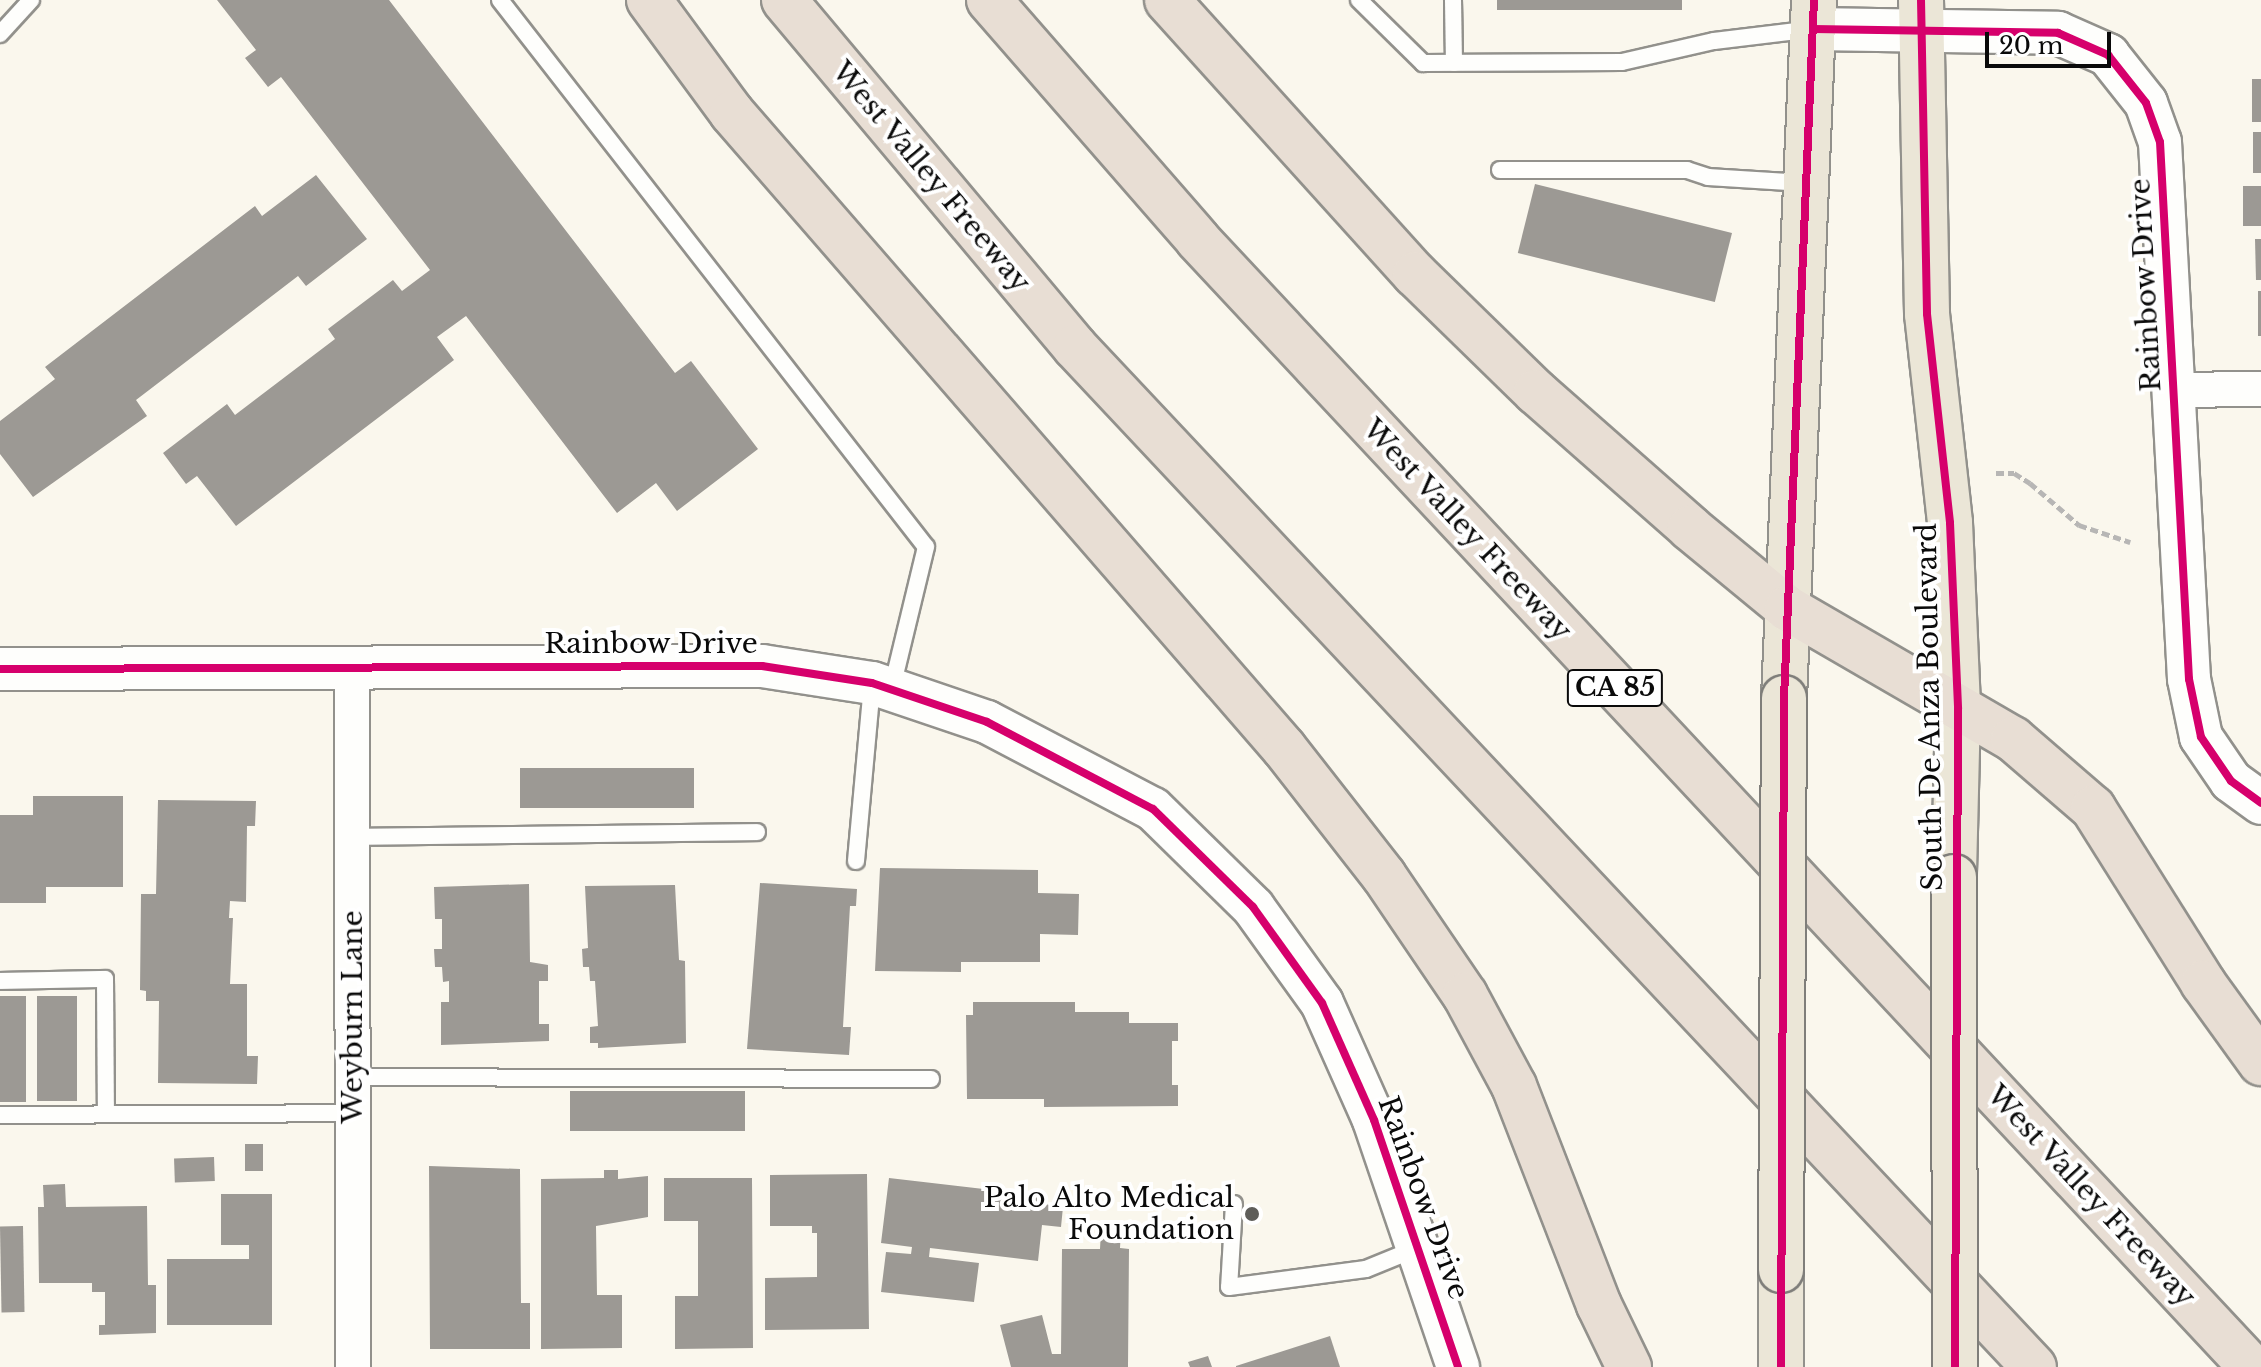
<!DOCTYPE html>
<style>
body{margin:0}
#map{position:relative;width:2261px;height:1367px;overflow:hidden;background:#faf7ed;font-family:"Libre Baskerville",serif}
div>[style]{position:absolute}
.building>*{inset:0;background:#9c9994;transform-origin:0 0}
.path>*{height:5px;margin-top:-2.5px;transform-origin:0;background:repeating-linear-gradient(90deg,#b7b6b5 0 8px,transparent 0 12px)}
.roads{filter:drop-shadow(2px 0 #92918c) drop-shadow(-2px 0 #92918c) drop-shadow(0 2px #92918c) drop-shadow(0 -2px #92918c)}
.service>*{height:16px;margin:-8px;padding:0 8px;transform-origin:8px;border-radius:8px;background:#fefefc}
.minor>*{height:34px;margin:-17px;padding:0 17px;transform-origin:17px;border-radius:17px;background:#fefefc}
.tertiary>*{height:42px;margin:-21px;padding:0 21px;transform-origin:21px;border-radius:21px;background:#fefefc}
.primary>*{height:44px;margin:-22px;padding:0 22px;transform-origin:22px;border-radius:22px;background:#ebe6d7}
.motorway>*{height:44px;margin:-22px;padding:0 22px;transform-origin:22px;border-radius:22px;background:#e8ded4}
.bridges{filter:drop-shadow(2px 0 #7f7e7a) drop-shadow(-2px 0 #7f7e7a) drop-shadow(0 2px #7f7e7a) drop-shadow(0 -2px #7f7e7a)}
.primary-bridge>*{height:44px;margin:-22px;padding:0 22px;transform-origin:22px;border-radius:22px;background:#ebe6d7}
.cycleway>*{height:8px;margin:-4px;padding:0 4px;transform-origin:4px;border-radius:4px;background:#d6006c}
.dots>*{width:22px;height:22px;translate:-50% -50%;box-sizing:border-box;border:4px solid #fff;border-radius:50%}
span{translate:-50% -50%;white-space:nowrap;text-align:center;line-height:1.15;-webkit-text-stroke:8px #fff;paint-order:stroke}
.shield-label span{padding:2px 6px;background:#fff;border:2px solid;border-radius:6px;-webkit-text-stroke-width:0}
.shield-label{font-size:26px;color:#0a0a0a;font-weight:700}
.street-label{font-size:28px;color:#0a0a0a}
.poi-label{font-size:28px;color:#0a0a0a}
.right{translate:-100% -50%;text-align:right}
.scale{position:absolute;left:1985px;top:32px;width:126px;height:36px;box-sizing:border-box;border:4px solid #0a0a0a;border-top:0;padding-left:10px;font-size:24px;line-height:28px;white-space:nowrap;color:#0a0a0a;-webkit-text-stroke:6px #fff;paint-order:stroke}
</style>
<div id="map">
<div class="building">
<div style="clip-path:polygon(217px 0,389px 0,675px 373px,691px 361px,758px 449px,677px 511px,656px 483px,617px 513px,466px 316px,437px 337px,454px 360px,236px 526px,197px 476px,186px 484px,163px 453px,227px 404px,235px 415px,335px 339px,328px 329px,393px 280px,402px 291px,430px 270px,281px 77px,268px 87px,245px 58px,256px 50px)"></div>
<div style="left:1497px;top:0;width:185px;height:10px"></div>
<div style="left:2252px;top:79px;width:9px;height:43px"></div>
<div style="left:2253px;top:132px;width:8px;height:41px"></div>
<div style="clip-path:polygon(316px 175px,367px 239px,306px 286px,298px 276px,136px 400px,147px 416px,33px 497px,0 454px,0 421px,55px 379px,45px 367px,255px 206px,262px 216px)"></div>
<div style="left:1535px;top:184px;width:203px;height:71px;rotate:14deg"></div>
<div style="left:2261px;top:186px;width:40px;height:18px;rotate:90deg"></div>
<div style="clip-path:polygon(2255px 239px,2261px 239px,2261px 280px,2256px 280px)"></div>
<div style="left:2258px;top:291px;width:3px;height:45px"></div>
<div style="left:520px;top:768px;width:174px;height:40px"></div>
<div style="clip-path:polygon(33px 796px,123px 796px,123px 887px,46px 887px,46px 903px,0 903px,0 815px,33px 815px)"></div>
<div style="clip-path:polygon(158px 800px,256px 801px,255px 826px,247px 826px,246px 902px,230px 901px,229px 918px,233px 918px,230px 984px,247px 984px,247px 1056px,258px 1056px,257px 1084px,158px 1083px,159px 1001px,146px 1001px,146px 991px,140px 990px,141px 894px,156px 894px)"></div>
<div style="clip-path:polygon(880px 868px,1038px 870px,1038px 893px,1079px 894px,1078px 935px,1040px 934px,1040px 962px,961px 962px,961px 972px,875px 971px)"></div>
<div style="clip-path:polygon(760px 883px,857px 889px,856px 906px,850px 906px,843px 1027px,851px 1027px,849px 1055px,747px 1049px)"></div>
<div style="clip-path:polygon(529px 884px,530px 962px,548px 965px,548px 981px,539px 981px,539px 1024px,549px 1024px,549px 1041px,441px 1045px,441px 1002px,449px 1002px,449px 981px,443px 982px,442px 967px,435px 967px,434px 949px,442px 949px,442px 919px,435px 919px,434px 887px)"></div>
<div style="clip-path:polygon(675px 885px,679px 960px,685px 961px,686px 1043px,598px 1048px,598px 1043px,590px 1043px,590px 1027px,598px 1026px,595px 981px,590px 981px,589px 967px,583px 967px,582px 949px,588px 948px,585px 886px)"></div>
<div style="left:0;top:996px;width:26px;height:106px"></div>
<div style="left:37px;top:996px;width:40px;height:105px"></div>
<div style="clip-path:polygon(973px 1002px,1075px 1002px,1075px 1012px,1129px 1012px,1129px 1023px,1178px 1023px,1178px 1041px,1172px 1041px,1172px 1085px,1178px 1085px,1178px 1106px,1044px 1107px,1044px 1099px,967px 1099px,966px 1015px,973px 1015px)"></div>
<div style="left:570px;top:1091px;width:175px;height:40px"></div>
<div style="left:245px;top:1144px;width:18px;height:27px"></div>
<div style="left:214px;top:1157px;width:24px;height:40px;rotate:88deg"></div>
<div style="clip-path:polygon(429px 1166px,520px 1169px,521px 1303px,530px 1303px,530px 1349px,430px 1349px)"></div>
<div style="clip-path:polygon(604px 1170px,618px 1170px,618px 1179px,648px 1176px,648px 1217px,596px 1226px,597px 1295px,622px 1295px,622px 1348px,541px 1349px,541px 1179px,604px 1178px)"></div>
<div style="clip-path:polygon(867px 1174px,869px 1329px,765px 1330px,765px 1278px,817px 1277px,817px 1233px,812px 1233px,812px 1226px,770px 1226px,770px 1175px)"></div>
<div style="clip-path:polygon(664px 1178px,752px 1178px,753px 1348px,675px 1349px,675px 1296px,698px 1296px,698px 1221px,664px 1221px)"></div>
<div style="clip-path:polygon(889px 1178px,1045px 1196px,1044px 1204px,1063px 1207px,1061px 1227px,1042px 1225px,1038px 1261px,930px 1248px,929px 1257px,979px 1263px,974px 1302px,881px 1292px,886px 1252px,911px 1254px,912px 1247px,881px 1243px)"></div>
<div style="clip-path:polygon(65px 1184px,66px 1207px,147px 1206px,148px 1285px,156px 1285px,156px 1333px,99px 1335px,99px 1325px,105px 1325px,105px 1292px,92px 1292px,92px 1283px,39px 1283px,38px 1207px,44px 1207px,43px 1185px)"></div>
<div style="clip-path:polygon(221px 1194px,272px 1194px,272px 1325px,167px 1325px,167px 1259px,249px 1259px,249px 1245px,221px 1245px)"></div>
<div style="left:23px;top:1226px;width:86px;height:23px;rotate:89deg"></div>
<div style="clip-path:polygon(1101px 1229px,1121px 1229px,1120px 1248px,1129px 1249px,1128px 1367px,1011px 1367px,1000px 1325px,1042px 1315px,1052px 1354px,1061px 1354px,1062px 1249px,1100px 1249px)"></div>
<div style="clip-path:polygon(1330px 1336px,1340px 1367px,1236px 1367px,1236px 1366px)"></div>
<div style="clip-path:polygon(1208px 1356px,1212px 1367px,1190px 1367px,1188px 1362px)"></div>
</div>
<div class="path">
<div style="left:1996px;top:473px;width:18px"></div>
<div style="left:2014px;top:473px;width:19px;rotate:32deg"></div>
<div style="left:2030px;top:483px;width:65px;rotate:40.6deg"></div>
<div style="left:2079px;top:525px;width:54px;rotate:18.4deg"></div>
</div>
<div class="roads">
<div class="service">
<div style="left:500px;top:0;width:693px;rotate:52.09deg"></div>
<div style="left:926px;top:547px;width:145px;rotate:103.6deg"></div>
<div style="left:1359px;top:0;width:90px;rotate:44.5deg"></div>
<div style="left:1423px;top:63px;width:199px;rotate:-0.3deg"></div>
<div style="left:1622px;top:62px;width:94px;rotate:-12.9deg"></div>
<div style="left:1714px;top:41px;width:100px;rotate:-6.9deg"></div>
<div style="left:1453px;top:0;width:63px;rotate:89.1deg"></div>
<div style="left:0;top:34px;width:46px;rotate:-47.6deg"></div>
<div style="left:1500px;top:170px;width:187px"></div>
<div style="left:1687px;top:170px;width:22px;rotate:18deg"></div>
<div style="left:1708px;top:177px;width:96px;rotate:3.6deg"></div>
<div style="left:353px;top:837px;width:404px;rotate:-0.7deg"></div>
<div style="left:856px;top:861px;width:177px;rotate:-84.8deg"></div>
<div style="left:0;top:981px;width:105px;rotate:-1.1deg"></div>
<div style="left:105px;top:979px;width:135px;rotate:89.6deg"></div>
<div style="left:353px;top:1077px;width:578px;rotate:0.2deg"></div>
<div style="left:0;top:1115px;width:353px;rotate:-0.3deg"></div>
<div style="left:1234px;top:1204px;width:83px;rotate:93.4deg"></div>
<div style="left:1229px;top:1287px;width:138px;rotate:-7.5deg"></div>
<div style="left:1366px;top:1269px;width:53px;rotate:-22.2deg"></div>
</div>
<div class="minor">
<div style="left:2174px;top:390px;width:87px;rotate:-0.7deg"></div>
<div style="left:352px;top:667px;width:700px;rotate:89.92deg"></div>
</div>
<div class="tertiary">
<div style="left:1813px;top:29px;width:245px;rotate:0.9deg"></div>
<div style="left:2058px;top:33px;width:55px;rotate:23.7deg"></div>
<div style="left:2108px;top:55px;width:61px;rotate:51.6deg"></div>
<div style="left:2146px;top:103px;width:41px;rotate:70.3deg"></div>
<div style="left:2160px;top:142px;width:538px;rotate:86.91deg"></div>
<div style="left:2189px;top:679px;width:59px;rotate:78.3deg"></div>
<div style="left:2201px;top:737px;width:53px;rotate:55.7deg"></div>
<div style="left:2231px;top:781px;width:37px;rotate:36deg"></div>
<div style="left:0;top:669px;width:762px;rotate:-0.23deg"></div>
<div style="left:762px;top:666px;width:111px;rotate:8.8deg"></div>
<div style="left:872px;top:683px;width:121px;rotate:18.7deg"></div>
<div style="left:987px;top:722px;width:187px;rotate:27.7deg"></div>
<div style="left:1153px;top:809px;width:140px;rotate:44.4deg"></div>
<div style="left:1253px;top:907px;width:118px;rotate:54.3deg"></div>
<div style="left:1322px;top:1003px;width:128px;rotate:66deg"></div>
<div style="left:1374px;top:1120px;width:261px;rotate:71.2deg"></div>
</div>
<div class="primary">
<div style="left:1921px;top:0;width:314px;rotate:88.9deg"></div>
<div style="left:1927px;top:314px;width:210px;rotate:83.7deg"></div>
<div style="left:1950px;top:523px;width:186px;rotate:87.5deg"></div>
<div style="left:1958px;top:709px;width:168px;rotate:91.4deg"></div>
<div style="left:1784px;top:698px;width:699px;rotate:-87.54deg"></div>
<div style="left:1781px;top:1367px;width:97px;rotate:-90deg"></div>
</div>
<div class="motorway">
<div style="left:649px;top:0;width:140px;rotate:53.7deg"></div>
<div style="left:732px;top:113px;width:841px;rotate:49deg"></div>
<div style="left:1284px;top:748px;width:162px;rotate:52deg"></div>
<div style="left:1384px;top:876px;width:144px;rotate:55.8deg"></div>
<div style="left:1465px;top:995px;width:103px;rotate:61.7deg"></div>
<div style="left:1514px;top:1086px;width:235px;rotate:68.8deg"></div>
<div style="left:1599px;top:1305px;width:69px;rotate:64.2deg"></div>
<div style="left:784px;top:0;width:453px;rotate:50deg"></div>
<div style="left:1075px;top:347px;width:1400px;rotate:46.77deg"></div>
<div style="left:989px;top:0;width:318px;rotate:48.9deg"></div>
<div style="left:1198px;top:240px;width:1542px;rotate:46.94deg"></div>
<div style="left:1167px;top:0;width:370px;rotate:47.9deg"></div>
<div style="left:1415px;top:274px;width:169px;rotate:44.3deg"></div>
<div style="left:1536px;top:392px;width:205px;rotate:41.4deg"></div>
<div style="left:1690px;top:528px;width:126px;rotate:39.5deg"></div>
<div style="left:1787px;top:608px;width:261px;rotate:30.1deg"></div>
<div style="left:2013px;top:739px;width:106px;rotate:40.8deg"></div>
<div style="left:2093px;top:808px;width:207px;rotate:57.8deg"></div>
<div style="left:2203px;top:983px;width:99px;rotate:54.1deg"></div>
</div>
</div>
<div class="bridges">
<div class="primary-bridge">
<div style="left:1954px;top:877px;width:490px;rotate:89.9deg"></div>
<div style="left:1781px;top:1270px;width:572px;rotate:-89.7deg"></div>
</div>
</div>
<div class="cycleway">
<div style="left:1921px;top:0;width:314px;rotate:88.9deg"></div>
<div style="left:1927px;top:314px;width:210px;rotate:83.7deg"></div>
<div style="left:1950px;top:523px;width:186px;rotate:87.5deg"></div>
<div style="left:1958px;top:709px;width:658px;rotate:90.26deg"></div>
<div style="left:1813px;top:29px;width:245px;rotate:0.9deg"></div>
<div style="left:2058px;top:33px;width:55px;rotate:23.7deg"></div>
<div style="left:2108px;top:55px;width:61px;rotate:51.6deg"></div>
<div style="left:2146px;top:103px;width:41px;rotate:70.3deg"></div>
<div style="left:2160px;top:142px;width:538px;rotate:86.91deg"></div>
<div style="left:2189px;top:679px;width:59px;rotate:78.3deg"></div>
<div style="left:2201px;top:737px;width:53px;rotate:55.7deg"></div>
<div style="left:2231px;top:781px;width:37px;rotate:36deg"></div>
<div style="left:0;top:669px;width:762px;rotate:-0.23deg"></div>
<div style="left:762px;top:666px;width:111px;rotate:8.8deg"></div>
<div style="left:872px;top:683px;width:121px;rotate:18.7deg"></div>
<div style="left:987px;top:722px;width:187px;rotate:27.7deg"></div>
<div style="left:1153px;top:809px;width:140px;rotate:44.4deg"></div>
<div style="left:1253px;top:907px;width:118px;rotate:54.3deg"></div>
<div style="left:1322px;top:1003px;width:128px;rotate:66deg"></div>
<div style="left:1374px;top:1120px;width:261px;rotate:71.2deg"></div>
<div style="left:1781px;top:1367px;width:669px;rotate:-89.74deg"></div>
<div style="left:1784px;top:698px;width:699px;rotate:-87.54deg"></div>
</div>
<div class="dots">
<div style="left:1252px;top:1214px;background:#5e5d59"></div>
</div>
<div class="shield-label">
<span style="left:1615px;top:688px">CA 85</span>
</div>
<div class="street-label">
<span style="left:931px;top:177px;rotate:50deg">West Valley Freeway</span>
<span style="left:2146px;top:285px;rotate:-93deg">Rainbow Drive</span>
<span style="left:1467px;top:530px;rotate:47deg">West Valley Freeway</span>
<span style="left:651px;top:644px">Rainbow Drive</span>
<span style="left:1930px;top:707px;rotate:-91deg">South De Anza Boulevard</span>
<span style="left:353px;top:1017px;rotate:-90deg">Weyburn Lane</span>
<span style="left:2091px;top:1196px;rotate:47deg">West Valley Freeway</span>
<span style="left:1423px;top:1198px;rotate:70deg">Rainbow Drive</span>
</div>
<div class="poi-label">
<span class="right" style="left:1234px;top:1214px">Palo Alto Medical<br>Foundation</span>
</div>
<div class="scale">20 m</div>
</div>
